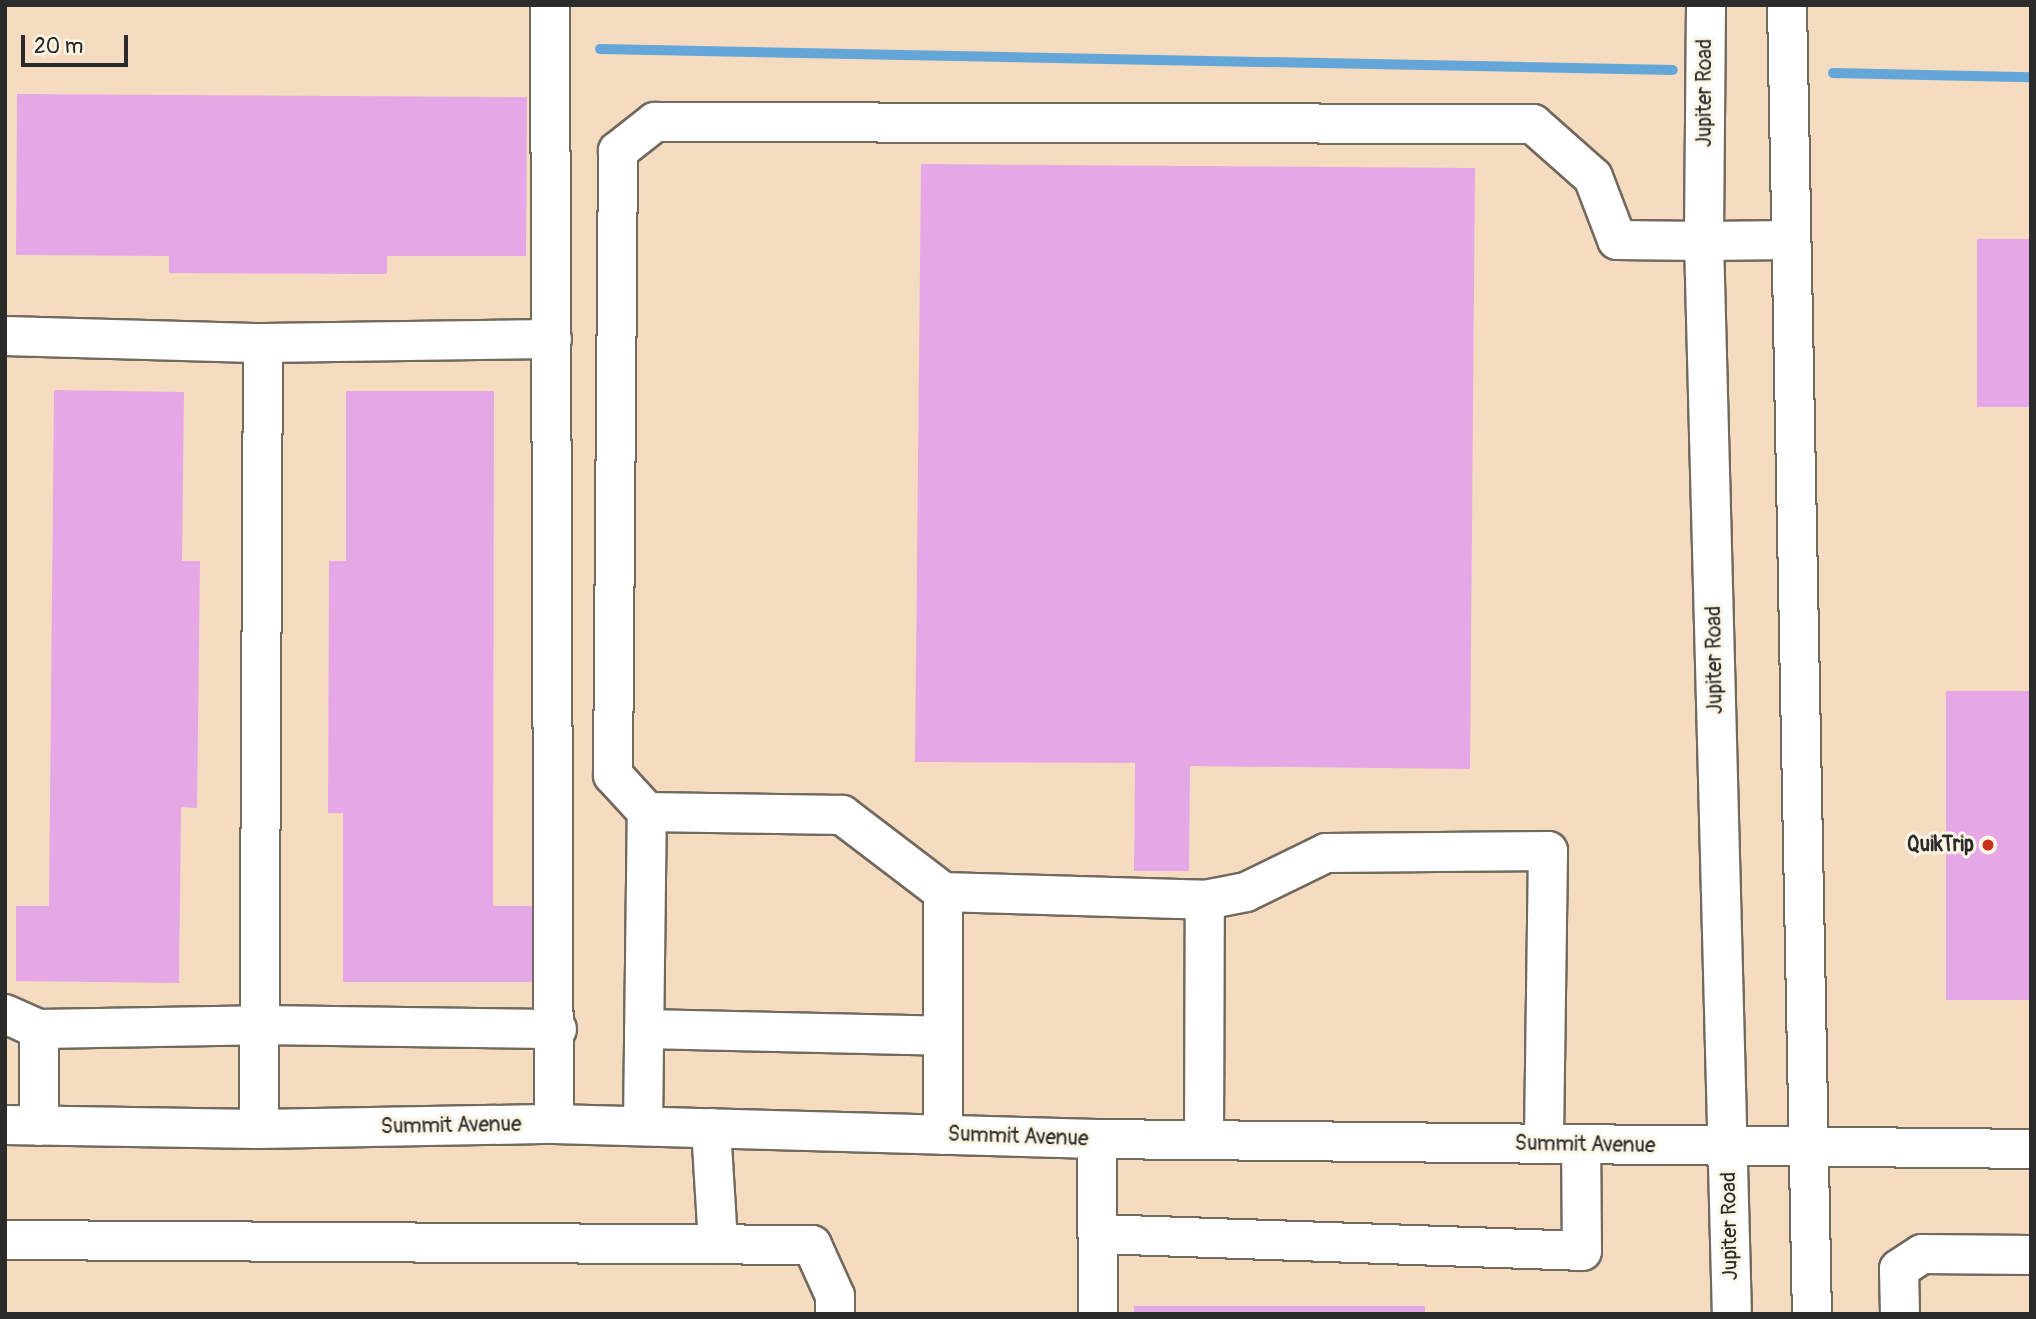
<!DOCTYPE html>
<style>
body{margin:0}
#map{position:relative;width:2036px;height:1319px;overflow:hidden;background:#f5dcc0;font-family:Pangolin,sans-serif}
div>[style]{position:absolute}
.stream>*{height:10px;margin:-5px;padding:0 5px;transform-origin:5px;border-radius:5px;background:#64a6d8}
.building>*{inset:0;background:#e5a7e6;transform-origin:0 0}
.roads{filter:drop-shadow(2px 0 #72695f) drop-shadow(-2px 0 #72695f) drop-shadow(0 2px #72695f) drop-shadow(0 -2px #72695f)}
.minor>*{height:38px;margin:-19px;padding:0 19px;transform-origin:19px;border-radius:19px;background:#fff}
.major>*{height:38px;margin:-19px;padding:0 19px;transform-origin:19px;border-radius:19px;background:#fff}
.dots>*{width:19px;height:19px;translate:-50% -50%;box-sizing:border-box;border:4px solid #fcf5e5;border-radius:50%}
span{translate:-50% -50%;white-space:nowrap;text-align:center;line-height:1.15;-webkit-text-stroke:6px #fcf5e5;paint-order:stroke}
.street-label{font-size:21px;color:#2b2b2b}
.poi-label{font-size:21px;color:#2b2b2b;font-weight:700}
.right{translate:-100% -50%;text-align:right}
.frame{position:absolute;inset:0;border:7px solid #2b2b2b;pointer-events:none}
.scale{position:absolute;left:21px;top:35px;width:107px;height:32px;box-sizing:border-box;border:4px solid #2b2b2b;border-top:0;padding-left:9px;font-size:21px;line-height:24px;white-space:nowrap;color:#2b2b2b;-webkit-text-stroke:5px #fcf5e5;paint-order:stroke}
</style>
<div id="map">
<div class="stream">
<div style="left:600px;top:49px;width:1073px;rotate:1.12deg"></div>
<div style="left:1833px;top:73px;width:198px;rotate:1.2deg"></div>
</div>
<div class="building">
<div style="clip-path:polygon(17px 94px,527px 97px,526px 256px,387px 256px,387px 274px,169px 273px,169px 256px,16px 255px)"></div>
<div style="clip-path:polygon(921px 164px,1475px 168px,1470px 769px,1190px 766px,1189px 871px,1134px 871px,1135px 763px,915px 762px)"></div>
<div style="left:1977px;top:239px;width:54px;height:168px"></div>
<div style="clip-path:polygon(54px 390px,184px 392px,182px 561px,200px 561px,197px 808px,181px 807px,179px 983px,16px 981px,16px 906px,49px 906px)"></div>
<div style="clip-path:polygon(346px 391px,494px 391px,493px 906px,546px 906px,546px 982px,343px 982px,343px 813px,328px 813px,329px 561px,346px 561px)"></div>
<div style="left:1946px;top:691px;width:85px;height:309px"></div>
<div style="left:1134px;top:1306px;width:291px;height:8px"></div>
</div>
<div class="roads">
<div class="minor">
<div style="left:550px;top:5px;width:1119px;rotate:89.8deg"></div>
<div style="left:5px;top:336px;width:258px;rotate:1.6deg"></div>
<div style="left:263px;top:343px;width:289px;rotate:-0.8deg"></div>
<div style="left:647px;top:812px;width:195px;rotate:0.9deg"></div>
<div style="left:842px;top:815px;width:127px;rotate:37.3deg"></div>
<div style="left:943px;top:892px;width:262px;rotate:1.7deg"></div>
<div style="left:1205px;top:900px;width:42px;rotate:-11deg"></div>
<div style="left:1246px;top:892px;width:89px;rotate:-26deg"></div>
<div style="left:1326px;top:853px;width:222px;rotate:-0.5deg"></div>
<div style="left:1548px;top:851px;width:293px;rotate:90.8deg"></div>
<div style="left:943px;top:892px;width:243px;rotate:90deg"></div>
<div style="left:5px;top:1014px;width:37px;rotate:24deg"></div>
<div style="left:39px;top:1029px;width:97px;rotate:90deg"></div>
<div style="left:39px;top:1029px;width:221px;rotate:-1deg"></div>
<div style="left:260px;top:1025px;width:297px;rotate:0.8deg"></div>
<div style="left:644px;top:1029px;width:299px;rotate:1.3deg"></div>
<div style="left:5px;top:1125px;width:254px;rotate:0.9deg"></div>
<div style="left:259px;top:1129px;width:295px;rotate:-1deg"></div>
<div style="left:554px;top:1124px;width:543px;rotate:1.58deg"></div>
<div style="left:1097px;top:1139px;width:934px;rotate:0.61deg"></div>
<div style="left:643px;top:1126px;width:314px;rotate:-89.3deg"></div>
<div style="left:647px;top:812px;width:50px;rotate:-132.6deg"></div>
<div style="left:613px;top:775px;width:624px;rotate:-89.54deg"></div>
<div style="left:618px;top:151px;width:47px;rotate:-38.1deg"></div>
<div style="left:655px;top:122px;width:878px;rotate:0.13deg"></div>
<div style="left:1533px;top:124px;width:80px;rotate:41.5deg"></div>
<div style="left:1593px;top:177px;width:67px;rotate:69.1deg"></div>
<div style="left:1617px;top:240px;width:87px;rotate:0.7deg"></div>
<div style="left:711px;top:1128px;width:116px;rotate:86.5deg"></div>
<div style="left:259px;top:1129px;width:786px;rotate:-89.71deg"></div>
<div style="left:1097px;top:1139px;width:175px;rotate:89.7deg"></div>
<div style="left:1204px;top:1140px;width:240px;rotate:-89.8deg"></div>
<div style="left:1098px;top:1234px;width:484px;rotate:2deg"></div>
<div style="left:1582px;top:1251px;width:106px;rotate:-90.5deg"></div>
<div style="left:5px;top:1240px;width:807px;rotate:0.35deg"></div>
<div style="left:812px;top:1245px;width:56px;rotate:65.7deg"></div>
<div style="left:835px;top:1296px;width:18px;rotate:90deg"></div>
<div style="left:1900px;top:1314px;width:45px;rotate:-91.3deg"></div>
<div style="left:1899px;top:1269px;width:27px;rotate:-33deg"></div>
<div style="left:1922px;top:1254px;width:109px;rotate:0.5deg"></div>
</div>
<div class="major">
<div style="left:1706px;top:5px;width:236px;rotate:90.5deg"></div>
<div style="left:1704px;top:241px;width:1073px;rotate:88.51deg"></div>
<div style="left:1787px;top:5px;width:1309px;rotate:88.91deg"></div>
<div style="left:1704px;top:241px;width:86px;rotate:-0.7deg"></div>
</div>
</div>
<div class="dots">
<div style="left:1988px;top:845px;background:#c8321e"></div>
</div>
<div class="street-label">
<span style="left:1705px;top:93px;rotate:-90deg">Jupiter Road</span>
<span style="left:1715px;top:660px;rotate:-91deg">Jupiter Road</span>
<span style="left:451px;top:1126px;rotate:-1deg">Summit Avenue</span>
<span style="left:1018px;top:1137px;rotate:2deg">Summit Avenue</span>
<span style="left:1585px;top:1145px;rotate:1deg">Summit Avenue</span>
<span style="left:1730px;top:1226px;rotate:-91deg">Jupiter Road</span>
</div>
<div class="poi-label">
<span class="right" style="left:1974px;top:845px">QuikTrip</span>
</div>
<div class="frame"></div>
<div class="scale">20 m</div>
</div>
